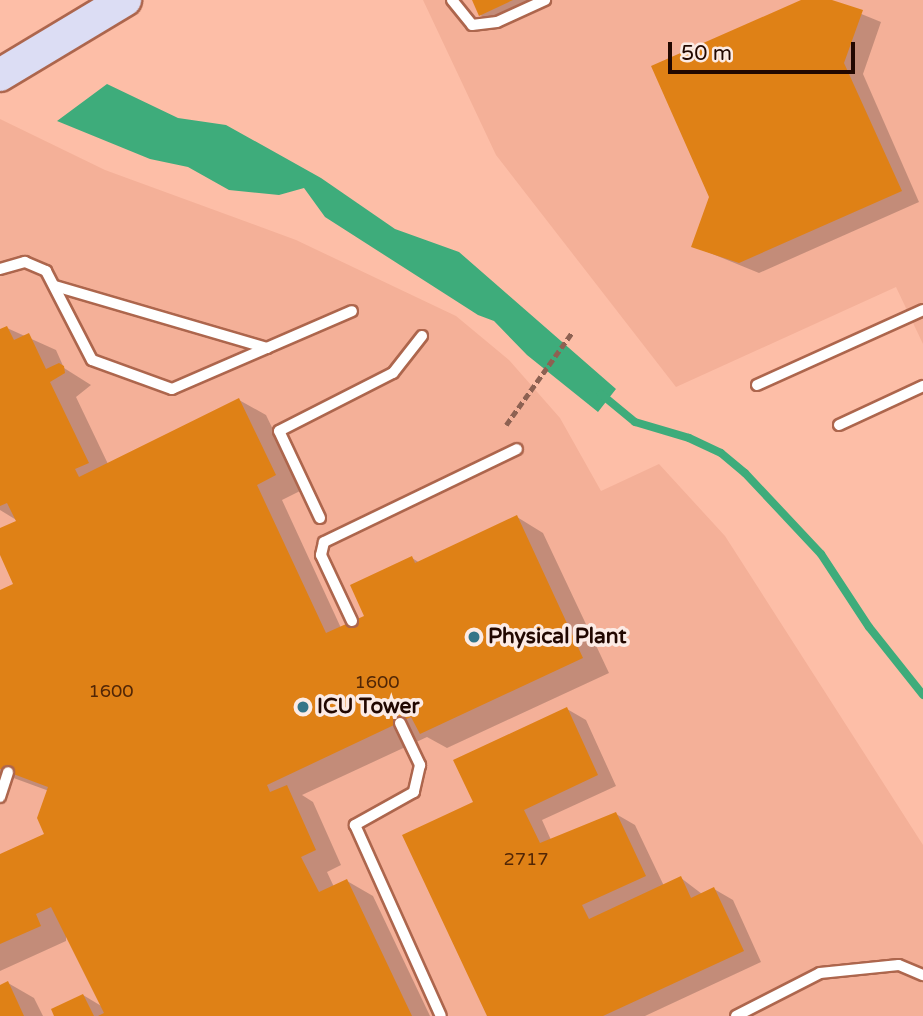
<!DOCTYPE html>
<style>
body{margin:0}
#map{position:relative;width:923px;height:1016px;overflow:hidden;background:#fdbea7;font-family:"Varela Round",sans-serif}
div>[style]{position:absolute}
.built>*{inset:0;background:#f4b098}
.water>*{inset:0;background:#3eac7b}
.shadow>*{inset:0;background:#0003}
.stream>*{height:8px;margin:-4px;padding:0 4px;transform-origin:4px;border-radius:4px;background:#3eac7b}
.building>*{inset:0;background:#df8116}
.path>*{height:4.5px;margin-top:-2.25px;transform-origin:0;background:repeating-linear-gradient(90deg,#8d6152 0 7px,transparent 0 10.5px)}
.roads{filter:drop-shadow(2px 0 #ad664d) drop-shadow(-2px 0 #ad664d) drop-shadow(0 2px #ad664d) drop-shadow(0 -2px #ad664d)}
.lane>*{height:10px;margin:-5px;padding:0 5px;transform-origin:5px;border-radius:5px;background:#fff}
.secondary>*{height:32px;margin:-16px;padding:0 16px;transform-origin:16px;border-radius:16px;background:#dcddf4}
.dots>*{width:19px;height:19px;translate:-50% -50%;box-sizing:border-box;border:4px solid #fcebe5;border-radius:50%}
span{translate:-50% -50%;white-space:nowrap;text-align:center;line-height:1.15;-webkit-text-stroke:7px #fcebe5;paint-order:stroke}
.number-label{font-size:18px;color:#512606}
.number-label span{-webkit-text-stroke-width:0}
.poi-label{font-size:21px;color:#220801;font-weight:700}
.left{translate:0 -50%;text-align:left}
.scale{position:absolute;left:668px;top:42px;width:187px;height:32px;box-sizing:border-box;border:4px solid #220801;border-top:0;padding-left:9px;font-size:21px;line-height:24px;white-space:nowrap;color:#220801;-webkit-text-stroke:5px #fcebe5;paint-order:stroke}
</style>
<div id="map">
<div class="built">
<div style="clip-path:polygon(423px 0,923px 0,923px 344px,896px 287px,676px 387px,496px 155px)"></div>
<div style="clip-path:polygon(0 119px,105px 170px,296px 240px,456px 316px,509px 360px,560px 418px,601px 491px,659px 464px,725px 536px,923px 845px,923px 1016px,0 1016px)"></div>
</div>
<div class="water">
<div style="clip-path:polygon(107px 84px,178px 118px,226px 125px,321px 178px,395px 229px,459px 252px,616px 389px,598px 412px,527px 355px,494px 321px,478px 315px,325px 217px,304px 188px,279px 195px,229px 190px,188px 167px,150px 159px,57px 121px)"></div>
</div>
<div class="shadow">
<div style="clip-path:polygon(473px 0,544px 0,495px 23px,480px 15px)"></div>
<div style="clip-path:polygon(805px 0,827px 0,881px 22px,863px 74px,919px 202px,759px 273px,693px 246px)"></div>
<div style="clip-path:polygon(7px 328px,56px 350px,64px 368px,91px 385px,76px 397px,108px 464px,239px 400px,266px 415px,302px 490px,282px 500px,341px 628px,366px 617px,412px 558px,420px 563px,517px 517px,543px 533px,609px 673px,447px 748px,427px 737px,302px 795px,313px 802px,341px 865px,327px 872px,334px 887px,347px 881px,373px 896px,430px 1016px,56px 1016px,83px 995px,103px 1007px,66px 932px,66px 941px,0 971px,0 856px,46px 835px,49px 791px,0 773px,0 592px,17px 584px,0 551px,0 530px,18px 521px,0 510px,0 331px)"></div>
<div style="clip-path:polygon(567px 709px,586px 720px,616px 786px,542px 820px,551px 840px,616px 814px,635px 825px,664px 886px,681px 878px,702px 894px,714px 889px,733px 900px,761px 962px,645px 1016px,489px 1016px,475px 803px)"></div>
<div style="clip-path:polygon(8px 983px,34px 998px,43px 1016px,0 1016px,0 987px)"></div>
</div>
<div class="stream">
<div style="left:601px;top:394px;width:44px;rotate:39.5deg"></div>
<div style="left:635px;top:422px;width:56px;rotate:16.5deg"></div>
<div style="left:689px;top:438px;width:35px;rotate:25deg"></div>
<div style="left:721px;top:453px;width:31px;rotate:40deg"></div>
<div style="left:745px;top:473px;width:111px;rotate:46.8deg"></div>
<div style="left:821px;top:554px;width:87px;rotate:56.7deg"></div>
<div style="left:869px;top:627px;width:87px;rotate:51.5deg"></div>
</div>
<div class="building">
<div style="clip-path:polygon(472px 0,513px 0,479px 16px)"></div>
<div style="clip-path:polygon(801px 0,832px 0,863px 10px,844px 63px,902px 191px,739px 263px,691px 247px,709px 197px,651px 66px)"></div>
<div style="clip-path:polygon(7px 326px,14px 340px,29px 333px,46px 369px,59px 363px,64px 366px,65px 373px,50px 382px,89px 463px,75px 469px,79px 477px,239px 398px,276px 475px,257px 485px,326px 633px,364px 616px,350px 585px,412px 556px,415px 563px,517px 515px,583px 658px,420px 734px,411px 717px,267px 785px,270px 792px,287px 785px,316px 850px,301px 857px,319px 892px,347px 879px,412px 1016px,98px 1016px,104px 1013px,51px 907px,36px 914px,41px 926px,0 944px,0 854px,44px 834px,37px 818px,48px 787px,0 769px,0 590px,13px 584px,0 555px,0 528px,16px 521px,7px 503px,0 506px,0 329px)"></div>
<div style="clip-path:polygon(567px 707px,598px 775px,524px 810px,540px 843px,616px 812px,646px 876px,582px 905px,589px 919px,681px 876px,691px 898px,714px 887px,744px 951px,603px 1016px,487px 1016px,402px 835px,473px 802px,453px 760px)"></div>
<div style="clip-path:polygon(8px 981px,24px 1016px,0 1016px,0 985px)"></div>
<div style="clip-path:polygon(83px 994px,94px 1016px,54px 1016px,51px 1009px)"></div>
</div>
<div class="path">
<div style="left:506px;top:425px;width:115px;rotate:-54.5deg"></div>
</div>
<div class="roads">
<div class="lane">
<div style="left:452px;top:0;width:32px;rotate:51deg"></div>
<div style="left:472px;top:25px;width:25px;rotate:-7deg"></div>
<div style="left:497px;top:22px;width:53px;rotate:-24.6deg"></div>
<div style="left:0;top:269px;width:26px;rotate:-16deg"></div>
<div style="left:25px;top:262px;width:23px;rotate:23deg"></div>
<div style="left:46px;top:271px;width:100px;rotate:62.7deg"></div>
<div style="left:92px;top:360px;width:85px;rotate:19.9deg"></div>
<div style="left:172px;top:389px;width:196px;rotate:-23.4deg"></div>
<div style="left:55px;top:286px;width:221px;rotate:16.3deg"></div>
<div style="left:757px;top:385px;width:182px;rotate:-24.3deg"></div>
<div style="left:839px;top:425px;width:93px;rotate:-24.9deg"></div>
<div style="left:320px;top:518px;width:96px;rotate:-115.2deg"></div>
<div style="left:279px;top:431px;width:128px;rotate:-27deg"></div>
<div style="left:393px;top:373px;width:47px;rotate:-51.9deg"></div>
<div style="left:352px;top:621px;width:73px;rotate:-115.2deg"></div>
<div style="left:321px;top:555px;width:13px;rotate:-77deg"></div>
<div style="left:324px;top:542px;width:214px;rotate:-25.7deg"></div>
<div style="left:400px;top:723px;width:47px;rotate:64.5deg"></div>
<div style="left:420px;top:765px;width:28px;rotate:103deg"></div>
<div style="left:414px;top:792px;width:68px;rotate:150.8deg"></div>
<div style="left:355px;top:825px;width:209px;rotate:65.8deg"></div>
<div style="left:0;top:797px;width:26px;rotate:-72deg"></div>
<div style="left:736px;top:1016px;width:94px;rotate:-27.1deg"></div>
<div style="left:820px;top:973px;width:79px;rotate:-5.8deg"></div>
<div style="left:899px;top:965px;width:26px;rotate:23deg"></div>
</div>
<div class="secondary">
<div style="left:0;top:75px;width:146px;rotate:-31deg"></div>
</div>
</div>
<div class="dots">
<div style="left:474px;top:637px;background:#347588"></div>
<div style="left:303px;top:707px;background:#347588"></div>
</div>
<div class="number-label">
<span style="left:377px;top:682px">1600</span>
<span style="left:111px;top:691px">1600</span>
<span style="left:526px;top:859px">2717</span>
</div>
<div class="poi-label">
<span class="left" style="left:488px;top:637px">Physical Plant</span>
<span class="left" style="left:317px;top:707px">ICU Tower</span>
</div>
<div class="scale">50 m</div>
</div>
